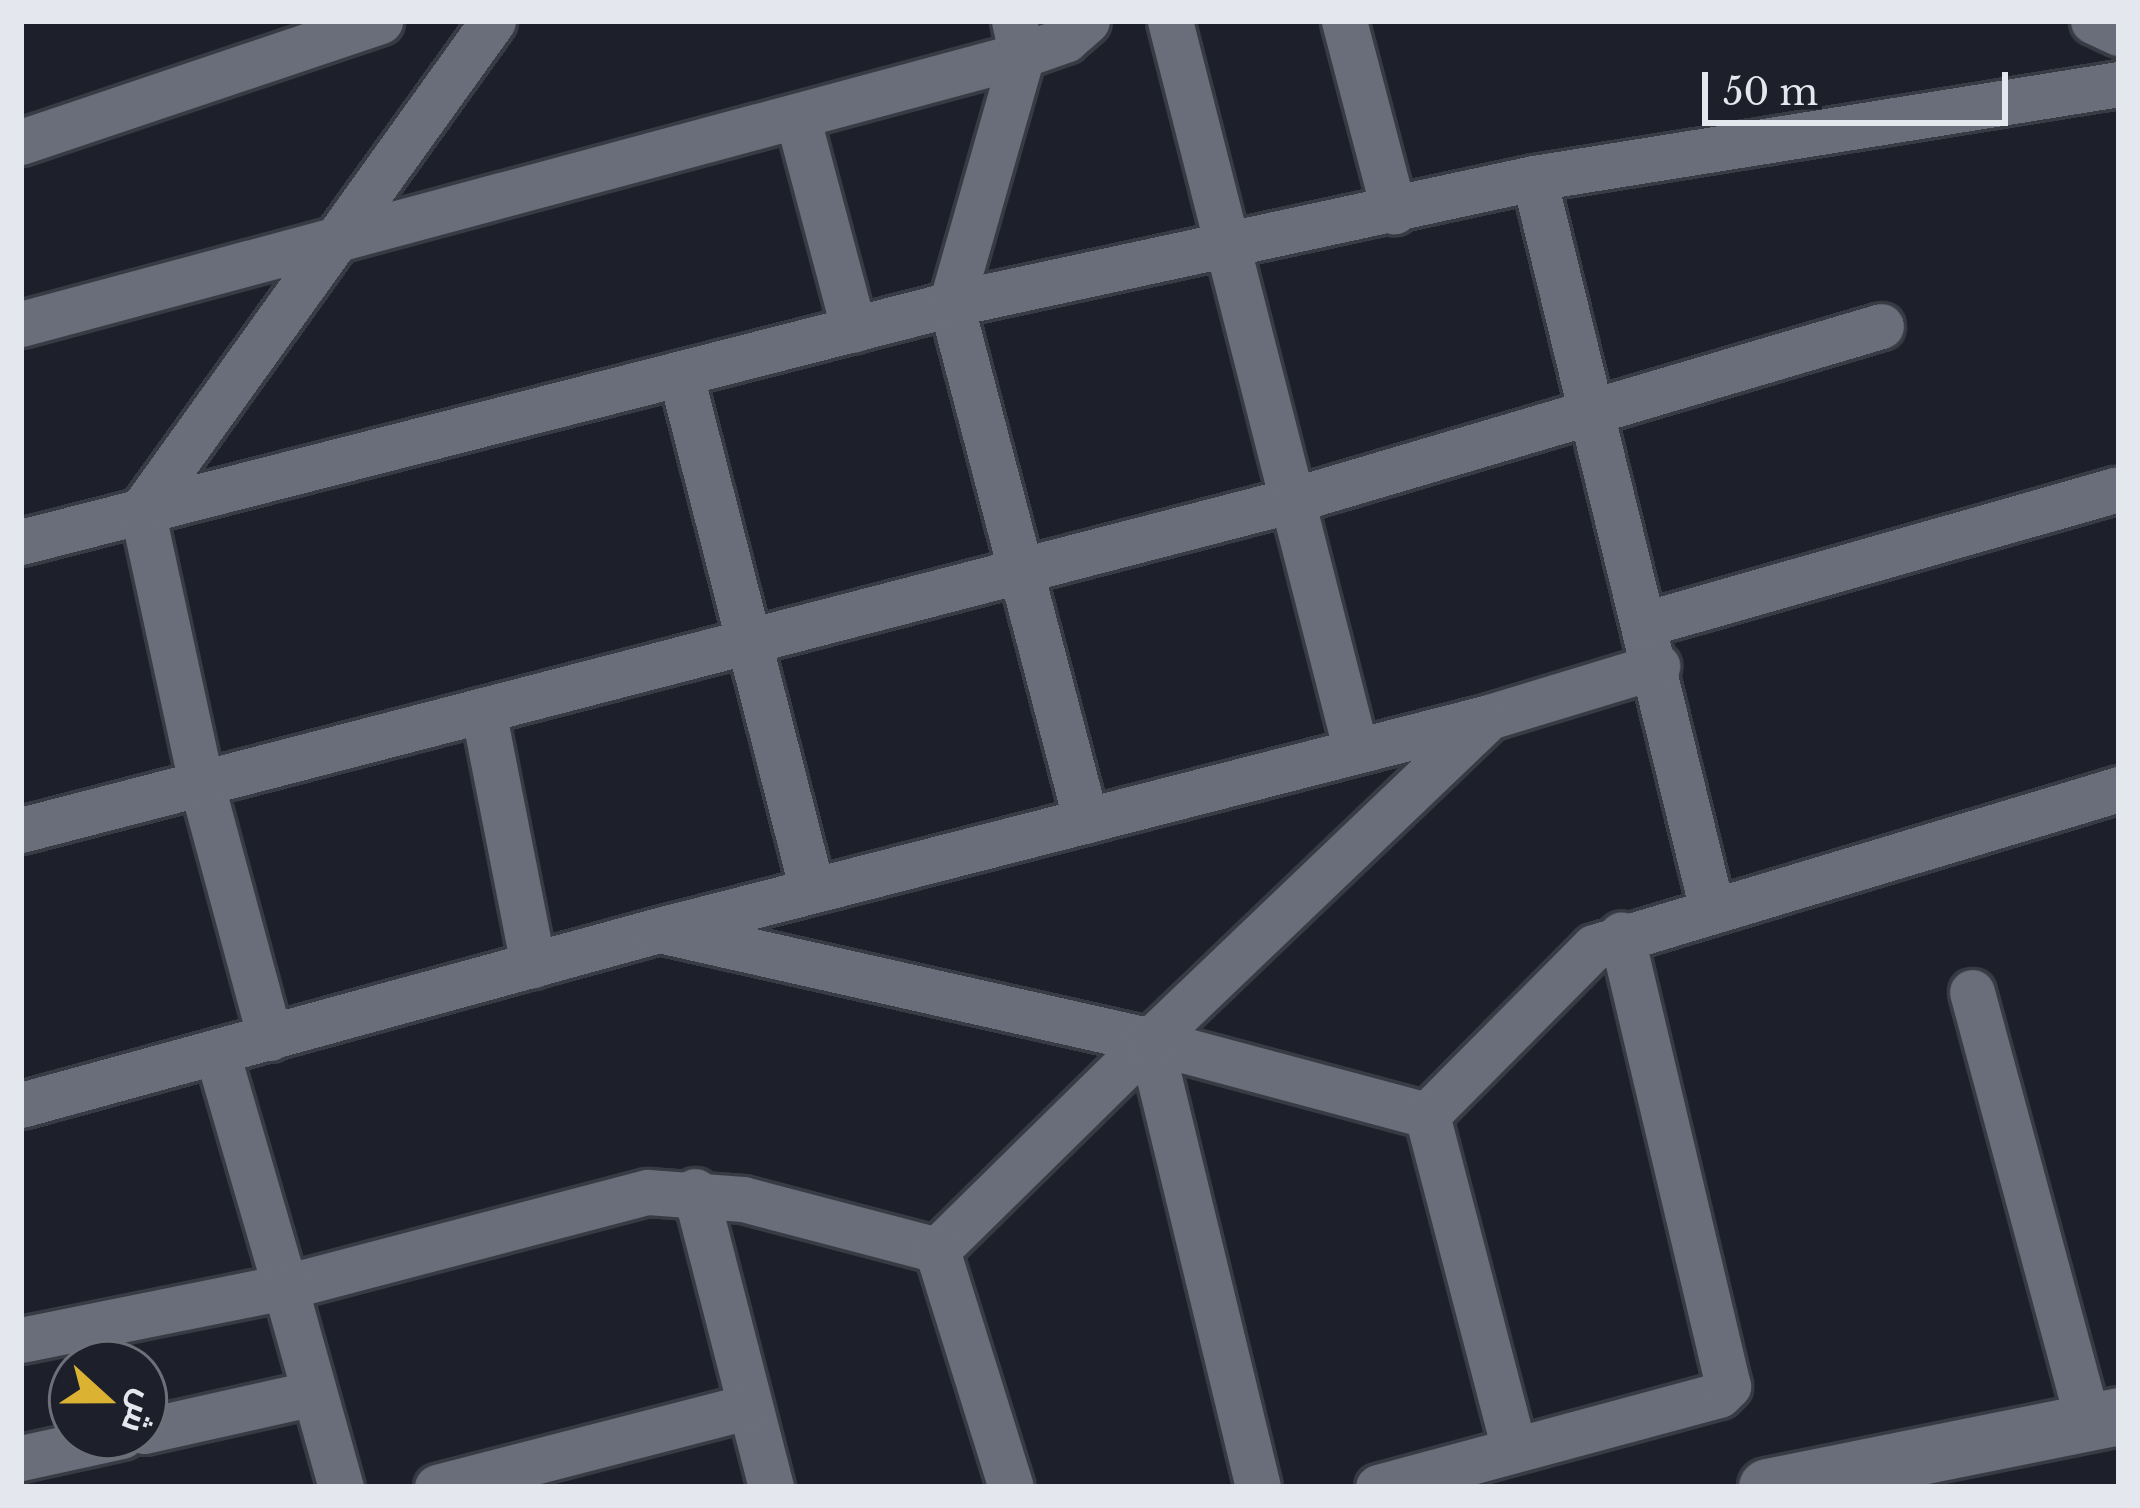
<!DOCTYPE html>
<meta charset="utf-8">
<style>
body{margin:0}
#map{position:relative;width:2140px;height:1508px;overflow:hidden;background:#1d202a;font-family:"Libre Baskerville",Cairo,serif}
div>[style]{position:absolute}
.roads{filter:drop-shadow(3px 0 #383b43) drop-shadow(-3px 0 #383b43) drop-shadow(0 3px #383b43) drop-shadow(0 -3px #383b43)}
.minor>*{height:45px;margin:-22.5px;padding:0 22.5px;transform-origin:22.5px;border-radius:22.5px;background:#6a6e7a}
.tertiary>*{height:57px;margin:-28.5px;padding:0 28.5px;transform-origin:28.5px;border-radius:28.5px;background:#6a6e7a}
span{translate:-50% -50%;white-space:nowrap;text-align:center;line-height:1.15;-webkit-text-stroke:12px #1d202a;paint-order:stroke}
.frame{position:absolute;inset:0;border:24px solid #e5e7ee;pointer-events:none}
.north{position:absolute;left:48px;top:1340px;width:120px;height:120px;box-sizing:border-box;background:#1d202a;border:3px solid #6d7078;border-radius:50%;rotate:111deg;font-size:33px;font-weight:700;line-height:48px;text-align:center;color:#e5e7ee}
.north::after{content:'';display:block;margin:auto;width:42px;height:54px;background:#dcb233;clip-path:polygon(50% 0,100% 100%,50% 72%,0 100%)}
.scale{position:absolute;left:1702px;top:72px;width:306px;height:54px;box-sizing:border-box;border:6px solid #e5e7ee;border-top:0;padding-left:15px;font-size:36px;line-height:42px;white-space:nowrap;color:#e5e7ee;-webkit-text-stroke:9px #1d202a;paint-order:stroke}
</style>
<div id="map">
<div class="roads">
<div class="minor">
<div style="left:1014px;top:21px;width:35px;rotate:77deg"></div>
<div style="left:1022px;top:55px;width:46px;rotate:-19.2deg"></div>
<div style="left:1065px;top:40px;width:29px;rotate:-41deg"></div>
<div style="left:1170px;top:21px;width:753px;rotate:75.71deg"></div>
<div style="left:1344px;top:21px;width:197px;rotate:75.3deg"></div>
<div style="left:2093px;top:21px;width:29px;rotate:25deg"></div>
<div style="left:797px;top:116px;width:221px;rotate:75.1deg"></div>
<div style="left:21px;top:142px;width:379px;rotate:-18.6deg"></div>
<div style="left:1534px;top:178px;width:593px;rotate:-9.13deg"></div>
<div style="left:21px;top:324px;width:1037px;rotate:-15.04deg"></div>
<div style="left:1022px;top:55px;width:259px;rotate:105.9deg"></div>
<div style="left:951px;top:304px;width:534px;rotate:75.37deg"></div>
<div style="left:681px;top:376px;width:530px;rotate:75.7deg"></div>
<div style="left:21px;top:542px;width:960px;rotate:-14.35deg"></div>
<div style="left:951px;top:304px;width:596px;rotate:-12.2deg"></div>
<div style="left:1534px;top:178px;width:753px;rotate:76.33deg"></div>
<div style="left:1648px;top:623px;width:486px;rotate:-15.9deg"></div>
<div style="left:483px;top:710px;width:260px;rotate:78.9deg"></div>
<div style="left:21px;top:830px;width:1317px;rotate:-14.55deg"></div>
<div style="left:1296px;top:499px;width:610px;rotate:-16.47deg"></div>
<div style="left:668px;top:932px;width:494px;rotate:12.7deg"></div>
<div style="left:1150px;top:1041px;width:287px;rotate:15deg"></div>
<div style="left:1427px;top:1115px;width:237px;rotate:-45.2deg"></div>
<div style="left:1594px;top:947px;width:548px;rotate:-16.75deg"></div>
<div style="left:1972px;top:992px;width:446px;rotate:74.9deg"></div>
<div style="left:270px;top:1038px;width:264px;rotate:-105.1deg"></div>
<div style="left:201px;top:783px;width:279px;rotate:-102.2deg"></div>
<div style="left:142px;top:510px;width:602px;rotate:-54.33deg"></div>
<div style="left:217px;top:1053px;width:244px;rotate:73.8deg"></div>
<div style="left:285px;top:1287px;width:375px;rotate:-14.7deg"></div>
<div style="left:648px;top:1192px;width:95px;rotate:4.2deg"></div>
<div style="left:743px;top:1199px;width:201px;rotate:14.7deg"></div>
<div style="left:937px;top:1250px;width:298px;rotate:-44.5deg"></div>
<div style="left:21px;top:1105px;width:662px;rotate:-15.34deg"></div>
<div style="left:659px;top:930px;width:857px;rotate:-14.39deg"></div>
<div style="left:1489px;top:717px;width:176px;rotate:-16.9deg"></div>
<div style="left:1427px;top:1115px;width:345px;rotate:75.4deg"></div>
<div style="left:695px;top:1191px;width:306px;rotate:75.6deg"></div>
<div style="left:937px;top:1250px;width:248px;rotate:72.7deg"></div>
<div style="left:21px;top:1340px;width:269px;rotate:-11.4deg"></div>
<div style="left:285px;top:1287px;width:208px;rotate:74.4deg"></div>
<div style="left:144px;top:1431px;width:174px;rotate:-12.6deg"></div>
<div style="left:21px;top:1458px;width:103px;rotate:-12.3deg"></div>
<div style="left:437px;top:1487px;width:320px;rotate:-14.5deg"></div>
<div style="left:1258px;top:1487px;width:459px;rotate:-103.6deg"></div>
<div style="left:1150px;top:1041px;width:462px;rotate:-43.7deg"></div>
<div style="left:1378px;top:1487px;width:353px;rotate:-15.1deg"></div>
<div style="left:1719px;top:1395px;width:13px;rotate:-45deg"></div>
<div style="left:1728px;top:1386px;width:464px;rotate:-103.3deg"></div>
</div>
<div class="tertiary">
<div style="left:1767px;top:1487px;width:359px;rotate:-11.4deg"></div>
</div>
</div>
<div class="frame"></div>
<div class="north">ش</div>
<div class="scale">50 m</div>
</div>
